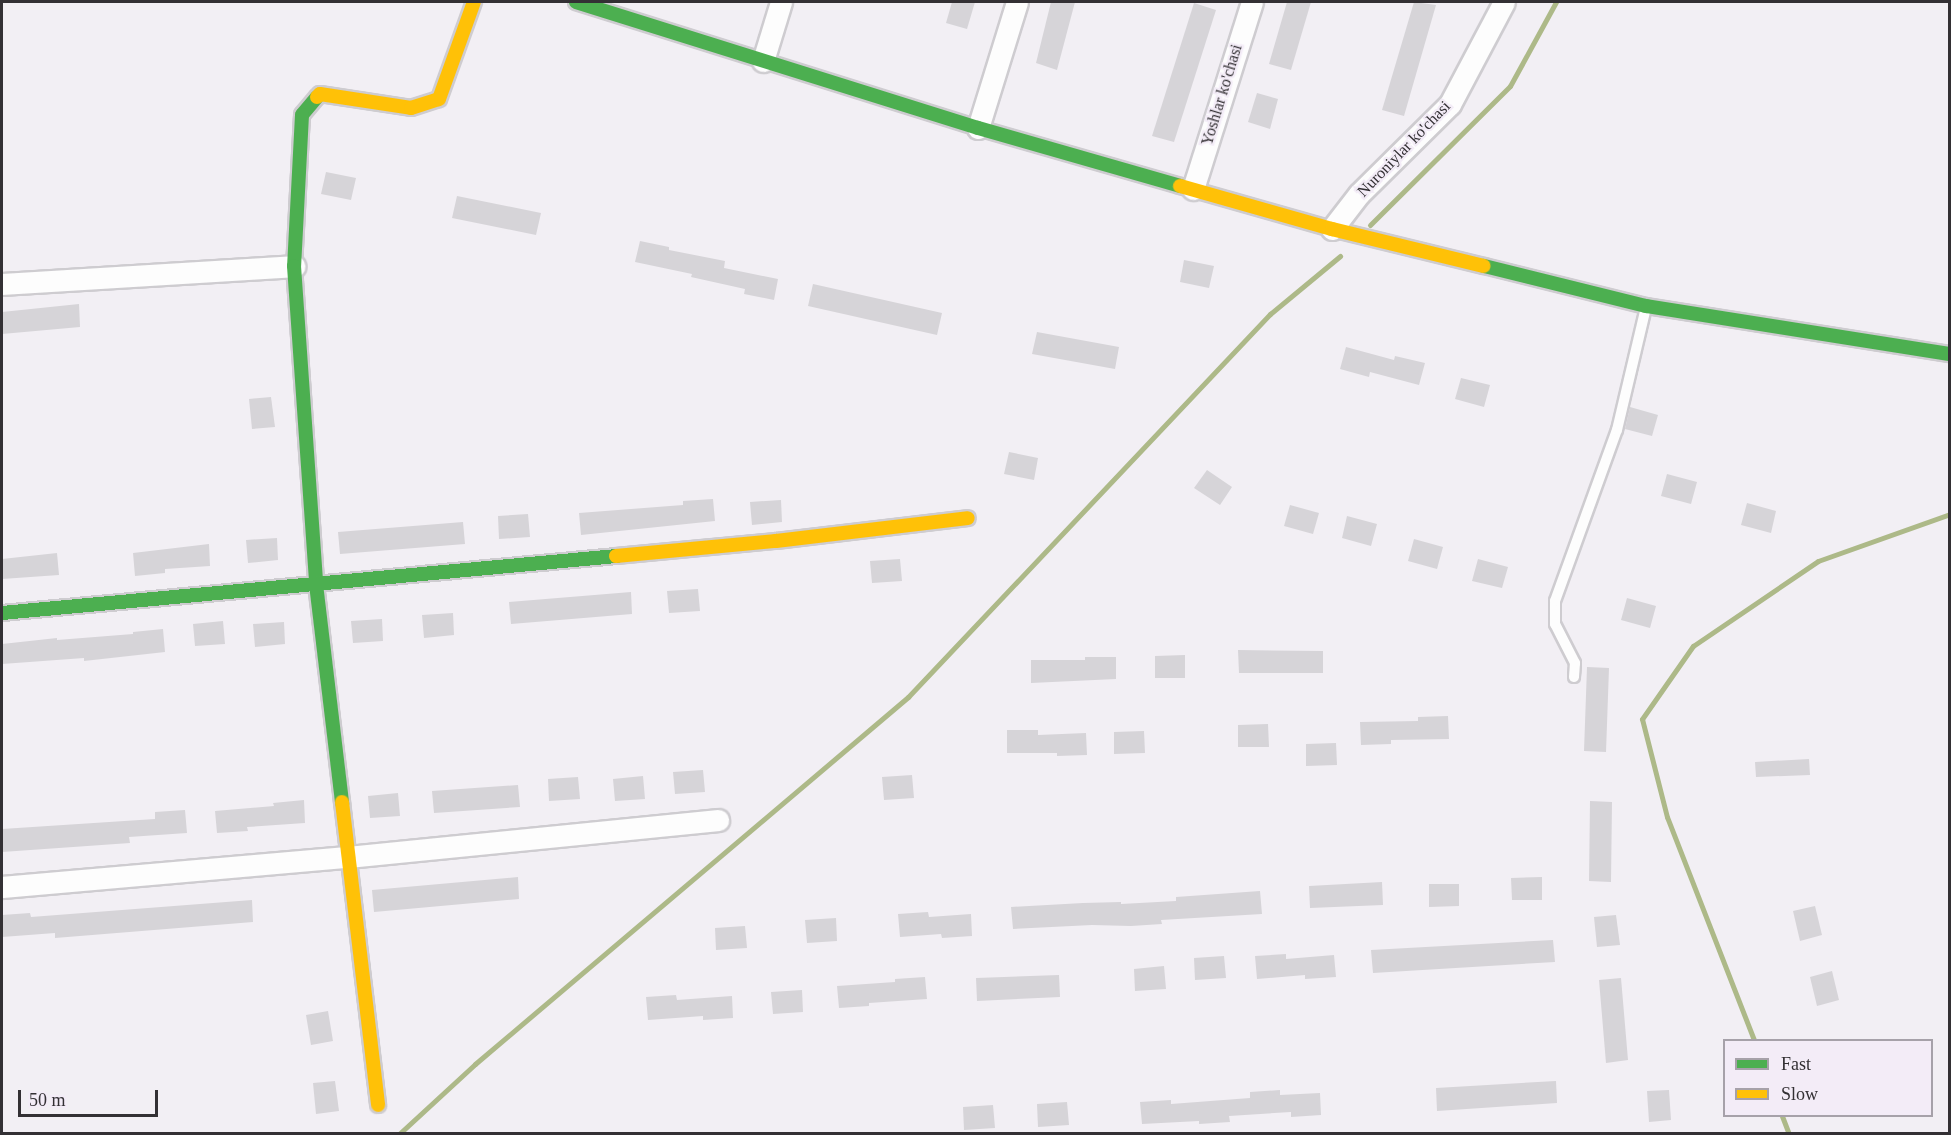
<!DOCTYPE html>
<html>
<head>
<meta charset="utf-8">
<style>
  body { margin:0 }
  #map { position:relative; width:1951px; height:1135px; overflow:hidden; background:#f2eff4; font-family:Georgia,serif }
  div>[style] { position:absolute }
  .stream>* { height:5px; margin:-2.5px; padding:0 2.5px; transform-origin:2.5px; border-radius:2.5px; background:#adb988 }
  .building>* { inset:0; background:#d6d4d8 }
  .roads { filter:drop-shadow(2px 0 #ceccd0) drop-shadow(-2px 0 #ceccd0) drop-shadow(0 2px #ceccd0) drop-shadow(0 -2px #ceccd0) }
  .lane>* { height:10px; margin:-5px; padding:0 5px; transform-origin:5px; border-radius:5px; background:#fdfdfd }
  .street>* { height:21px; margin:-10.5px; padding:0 10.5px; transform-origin:10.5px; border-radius:10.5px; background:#fdfdfd }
  .fast>* { height:14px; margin:-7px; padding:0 7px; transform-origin:7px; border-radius:7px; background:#4caf50 }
  .slow>* { height:14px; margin:-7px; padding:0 7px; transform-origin:7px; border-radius:7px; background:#ffc107 }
  span { translate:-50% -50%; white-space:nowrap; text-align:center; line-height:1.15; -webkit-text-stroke:4.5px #f3ecf7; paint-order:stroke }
  .street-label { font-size:16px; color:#333034 }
  .frame { position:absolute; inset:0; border:3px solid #333034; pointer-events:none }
  .legend { position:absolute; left:1723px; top:1039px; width:210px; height:78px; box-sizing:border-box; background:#f3ecf7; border:2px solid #a6a1a9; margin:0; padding:8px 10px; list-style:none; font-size:18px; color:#333034 }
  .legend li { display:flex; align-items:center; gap:12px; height:30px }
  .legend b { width:30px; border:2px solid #a6a1a9 }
  .scale { position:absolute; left:18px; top:1090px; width:140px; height:27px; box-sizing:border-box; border:3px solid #333034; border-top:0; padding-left:8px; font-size:18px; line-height:21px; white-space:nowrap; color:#333034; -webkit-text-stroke:4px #f3ecf7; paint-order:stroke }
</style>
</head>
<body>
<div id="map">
  <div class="stream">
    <i style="left:1370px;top:225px;width:197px;rotate:-44.8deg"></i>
    <i style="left:1510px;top:86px;width:96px;rotate:-61.3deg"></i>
    <i style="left:1754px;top:1040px;width:239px;rotate:-111.3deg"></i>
    <i style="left:1667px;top:817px;width:101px;rotate:-104.3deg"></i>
    <i style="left:1642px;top:719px;width:89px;rotate:-55.1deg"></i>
    <i style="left:1693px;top:646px;width:151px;rotate:-34.2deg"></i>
    <i style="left:1818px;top:561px;width:140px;rotate:-19.6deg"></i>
    <i style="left:1782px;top:1116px;width:19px;rotate:69deg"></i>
    <i style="left:399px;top:1134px;width:103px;rotate:-42.6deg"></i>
    <i style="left:475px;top:1064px;width:568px;rotate:-40.28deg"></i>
    <i style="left:908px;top:697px;width:527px;rotate:-46.61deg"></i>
    <i style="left:1270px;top:314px;width:91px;rotate:-39.6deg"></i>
  </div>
  <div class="building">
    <i style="clip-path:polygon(952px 2px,975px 2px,967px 29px,946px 23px)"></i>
    <i style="clip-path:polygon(1051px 2px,1075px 2px,1057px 70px,1036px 63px)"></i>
    <i style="clip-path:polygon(1287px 2px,1311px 2px,1291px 70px,1269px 64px)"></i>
    <i style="clip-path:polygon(1414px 2px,1436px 5px,1404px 116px,1382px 110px)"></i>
    <i style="clip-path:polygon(1194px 3px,1216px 10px,1174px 142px,1152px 136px)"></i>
    <i style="clip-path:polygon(1257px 93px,1278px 99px,1270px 129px,1248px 122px)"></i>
    <i style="clip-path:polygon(326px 172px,356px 178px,351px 200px,321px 194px)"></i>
    <i style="clip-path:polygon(457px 196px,541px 213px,536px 235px,452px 218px)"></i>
    <i style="clip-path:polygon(640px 241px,669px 247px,669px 250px,725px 261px,724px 268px,778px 279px,774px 300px,744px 294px,745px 289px,691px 277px,692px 274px,635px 262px)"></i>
    <i style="clip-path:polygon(1184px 260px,1214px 266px,1209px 288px,1180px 282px)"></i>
    <i style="clip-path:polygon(813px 284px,942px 313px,937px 335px,808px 306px)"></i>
    <i style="clip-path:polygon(79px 304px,80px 327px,2px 334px,2px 312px)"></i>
    <i style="clip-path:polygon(1037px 332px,1119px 347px,1115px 369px,1032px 354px)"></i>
    <i style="clip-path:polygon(1346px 347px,1394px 360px,1395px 356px,1425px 363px,1419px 385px,1370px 372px,1369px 377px,1340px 369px)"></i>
    <i style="clip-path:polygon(1461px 378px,1490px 385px,1484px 407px,1455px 399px)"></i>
    <i style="clip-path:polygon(271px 397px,275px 427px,252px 429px,249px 399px)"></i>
    <i style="clip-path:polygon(1630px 407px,1658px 415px,1652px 436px,1625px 429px)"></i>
    <i style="clip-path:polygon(1009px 452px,1038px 458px,1034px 480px,1004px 474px)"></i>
    <i style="clip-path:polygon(1207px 470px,1232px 487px,1220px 505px,1194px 488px)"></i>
    <i style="clip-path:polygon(1667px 474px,1697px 482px,1691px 504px,1661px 496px)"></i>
    <i style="clip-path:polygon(713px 499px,715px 521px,581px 535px,579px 513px,683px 505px,683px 501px)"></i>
    <i style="clip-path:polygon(781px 500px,782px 522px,752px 525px,750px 502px)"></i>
    <i style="clip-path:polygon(1747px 503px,1776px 511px,1771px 533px,1741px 525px)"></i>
    <i style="clip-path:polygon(1290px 505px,1319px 513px,1313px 534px,1284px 526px)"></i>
    <i style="clip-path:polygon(528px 514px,530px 537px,499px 539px,498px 516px)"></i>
    <i style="clip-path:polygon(1347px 516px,1377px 524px,1371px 546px,1342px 538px)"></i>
    <i style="clip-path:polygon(463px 522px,465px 544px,340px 554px,338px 532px)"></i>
    <i style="clip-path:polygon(277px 538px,278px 560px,248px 563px,246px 540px)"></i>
    <i style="clip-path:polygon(1414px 539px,1443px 547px,1437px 569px,1408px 561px)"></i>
    <i style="clip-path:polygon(209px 544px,210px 566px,165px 569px,165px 573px,135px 576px,133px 553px)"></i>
    <i style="clip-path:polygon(57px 553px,59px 575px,2px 579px,2px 559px)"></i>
    <i style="clip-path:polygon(900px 559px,902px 581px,872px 583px,870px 561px)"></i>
    <i style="clip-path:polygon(1478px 559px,1508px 567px,1502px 588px,1472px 581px)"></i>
    <i style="clip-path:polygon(698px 589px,700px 611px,669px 613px,667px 591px)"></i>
    <i style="clip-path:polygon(631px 592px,632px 614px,511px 624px,509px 602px)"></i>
    <i style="clip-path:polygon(1627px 598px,1656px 606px,1650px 628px,1621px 620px)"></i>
    <i style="clip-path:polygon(453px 613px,454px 635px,424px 638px,422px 615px)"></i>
    <i style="clip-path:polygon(382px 619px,383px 641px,353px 643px,351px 621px)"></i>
    <i style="clip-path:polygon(223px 621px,225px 644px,195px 646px,193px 624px)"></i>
    <i style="clip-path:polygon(284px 622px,285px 644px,255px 647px,253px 624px)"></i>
    <i style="clip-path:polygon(163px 629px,165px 652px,84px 661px,84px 658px,2px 664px,2px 644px,57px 638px,57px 640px,133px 634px,133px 632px)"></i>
    <i style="clip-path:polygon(1238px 650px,1323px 651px,1323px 673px,1239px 673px)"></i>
    <i style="clip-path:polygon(1185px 655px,1185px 678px,1155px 678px,1155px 656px)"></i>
    <i style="clip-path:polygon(1085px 657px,1116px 657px,1116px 679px,1031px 683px,1031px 660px,1085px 660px)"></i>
    <i style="clip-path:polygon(1587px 667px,1609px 668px,1606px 752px,1584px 751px)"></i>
    <i style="clip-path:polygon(1448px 716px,1449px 739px,1391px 740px,1391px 744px,1361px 745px,1360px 722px,1418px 721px,1418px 717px)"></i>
    <i style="clip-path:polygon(1268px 724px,1269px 747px,1238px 747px,1238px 725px)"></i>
    <i style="clip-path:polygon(1007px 730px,1038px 730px,1038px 735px,1086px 733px,1087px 755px,1057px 756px,1057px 753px,1007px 753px)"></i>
    <i style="clip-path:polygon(1144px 731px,1145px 753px,1114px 754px,1114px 732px)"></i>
    <i style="clip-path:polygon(1336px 743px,1337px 765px,1306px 766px,1306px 744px)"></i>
    <i style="clip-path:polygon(1809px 759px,1810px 775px,1756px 777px,1755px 762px)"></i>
    <i style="clip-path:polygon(703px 770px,705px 792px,675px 794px,673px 772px)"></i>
    <i style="clip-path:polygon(912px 775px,914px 798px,884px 800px,882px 777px)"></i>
    <i style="clip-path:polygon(643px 776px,645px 799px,615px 801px,613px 779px)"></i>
    <i style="clip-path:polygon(578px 777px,580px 799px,549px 801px,548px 779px)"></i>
    <i style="clip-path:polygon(518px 785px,520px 807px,434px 813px,432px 791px)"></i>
    <i style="clip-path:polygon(398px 793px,400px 816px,370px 818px,368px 796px)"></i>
    <i style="clip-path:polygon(304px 800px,305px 823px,247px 827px,248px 831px,217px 833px,215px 811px,274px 806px,273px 803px)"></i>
    <i style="clip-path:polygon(1590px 801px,1612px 802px,1611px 882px,1589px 881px)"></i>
    <i style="clip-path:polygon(185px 810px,187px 833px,129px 837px,130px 843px,2px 852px,2px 829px,155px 819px,155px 812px)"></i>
    <i style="clip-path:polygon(518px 877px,519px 899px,374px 912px,372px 890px)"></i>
    <i style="clip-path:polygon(1542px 877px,1542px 900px,1512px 900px,1511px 878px)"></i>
    <i style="clip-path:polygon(1382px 882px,1383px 905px,1310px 908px,1309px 886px)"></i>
    <i style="clip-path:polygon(1429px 884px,1459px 884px,1459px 906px,1429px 907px)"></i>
    <i style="clip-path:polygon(1260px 891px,1262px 914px,1161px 920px,1162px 924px,1131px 926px,1092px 925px,1013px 929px,1011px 907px,1083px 903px,1121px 902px,1121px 904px,1176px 901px,1176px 897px)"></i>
    <i style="clip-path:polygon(252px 900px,253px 922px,55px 938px,55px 933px,2px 937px,2px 915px,30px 913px,31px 917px)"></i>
    <i style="clip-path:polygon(1815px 906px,1822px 935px,1800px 941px,1793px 911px)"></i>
    <i style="clip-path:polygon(928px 912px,929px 917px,971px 914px,972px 936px,942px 938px,941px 934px,900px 937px,898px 914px)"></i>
    <i style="clip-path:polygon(1616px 915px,1620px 945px,1597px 947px,1594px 917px)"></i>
    <i style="clip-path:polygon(836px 918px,837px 941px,807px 943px,805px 920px)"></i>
    <i style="clip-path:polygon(745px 926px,747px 948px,716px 950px,715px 928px)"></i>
    <i style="clip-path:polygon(1553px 940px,1555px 962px,1373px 973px,1371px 950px)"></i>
    <i style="clip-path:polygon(1286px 954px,1286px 959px,1334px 955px,1336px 977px,1305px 979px,1305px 975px,1257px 979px,1255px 956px)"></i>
    <i style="clip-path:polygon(1224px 956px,1226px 978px,1195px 980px,1194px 958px)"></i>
    <i style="clip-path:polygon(1164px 966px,1166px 989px,1135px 991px,1134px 969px)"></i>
    <i style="clip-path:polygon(1832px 971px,1839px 1000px,1817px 1006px,1810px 977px)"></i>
    <i style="clip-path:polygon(1059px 975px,1060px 997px,977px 1001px,976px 978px)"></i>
    <i style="clip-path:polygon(925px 977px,927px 999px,869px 1003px,869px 1006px,839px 1008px,837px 986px,895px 982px,895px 979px)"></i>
    <i style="clip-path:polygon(1621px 978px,1628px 1060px,1606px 1063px,1599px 980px)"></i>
    <i style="clip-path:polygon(802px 990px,803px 1012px,773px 1014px,771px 992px)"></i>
    <i style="clip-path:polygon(676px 995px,677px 1000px,732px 996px,733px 1018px,703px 1020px,703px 1016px,648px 1020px,646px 997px)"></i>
    <i style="clip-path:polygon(328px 1011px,333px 1041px,311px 1045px,306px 1015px)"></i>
    <i style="clip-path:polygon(335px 1081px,339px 1111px,316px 1114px,313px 1083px)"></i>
    <i style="clip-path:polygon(1556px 1081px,1557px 1103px,1437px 1111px,1436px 1088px)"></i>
    <i style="clip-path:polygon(1280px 1090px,1280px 1095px,1320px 1093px,1321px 1115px,1291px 1117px,1291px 1112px,1229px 1116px,1230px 1122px,1199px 1124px,1199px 1121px,1142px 1124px,1140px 1102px,1171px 1100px,1171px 1104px,1250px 1098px,1250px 1092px)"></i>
    <i style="clip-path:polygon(1669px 1090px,1671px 1120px,1649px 1122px,1647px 1091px)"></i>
    <i style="clip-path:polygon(1067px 1102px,1069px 1125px,1038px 1127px,1037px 1104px)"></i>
    <i style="clip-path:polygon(993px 1105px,995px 1128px,964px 1130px,963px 1107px)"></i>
  </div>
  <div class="roads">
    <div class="lane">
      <i style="left:1574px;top:677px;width:14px;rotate:-86deg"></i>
      <i style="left:1575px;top:663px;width:44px;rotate:-117.1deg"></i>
      <i style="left:1555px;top:624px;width:23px;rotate:-90deg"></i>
      <i style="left:1555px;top:601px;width:182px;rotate:-70.1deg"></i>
      <i style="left:1617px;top:430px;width:126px;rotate:-76.7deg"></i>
    </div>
    <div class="street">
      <i style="left:763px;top:61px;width:62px;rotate:-73deg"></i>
      <i style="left:978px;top:128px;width:132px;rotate:-72.8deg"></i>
      <i style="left:1193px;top:189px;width:196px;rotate:-72.5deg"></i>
      <i style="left:1332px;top:229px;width:44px;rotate:-52.4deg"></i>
      <i style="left:1359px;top:194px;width:128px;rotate:-44.7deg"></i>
      <i style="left:1450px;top:104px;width:115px;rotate:-62.1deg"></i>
      <i style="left:2px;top:284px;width:293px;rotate:-3.5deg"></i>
      <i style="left:2px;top:887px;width:347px;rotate:-5deg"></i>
      <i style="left:348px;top:857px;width:372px;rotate:-5.7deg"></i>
    </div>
    <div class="fast">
      <i style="left:576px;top:2px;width:421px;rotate:17.4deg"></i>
      <i style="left:978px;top:128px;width:210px;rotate:16deg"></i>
      <i style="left:317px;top:97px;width:23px;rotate:130deg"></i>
      <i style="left:302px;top:115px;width:151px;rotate:93deg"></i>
      <i style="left:294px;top:266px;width:319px;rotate:86deg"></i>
      <i style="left:316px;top:584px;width:220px;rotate:83.2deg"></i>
      <i style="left:1484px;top:266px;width:167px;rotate:13.9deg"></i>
      <i style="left:1646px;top:306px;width:308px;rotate:9deg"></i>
      <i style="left:2px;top:613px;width:617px;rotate:-5.3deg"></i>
    </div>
    <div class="slow">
      <i style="left:317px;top:97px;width:4px;rotate:-45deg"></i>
      <i style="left:320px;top:94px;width:92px;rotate:8.7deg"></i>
      <i style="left:411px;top:108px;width:29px;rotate:-18deg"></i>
      <i style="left:439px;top:99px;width:103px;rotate:-70.2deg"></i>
      <i style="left:1180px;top:186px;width:158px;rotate:15.8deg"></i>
      <i style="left:1332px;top:229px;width:156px;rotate:13.7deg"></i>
      <i style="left:616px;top:556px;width:161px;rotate:-5.4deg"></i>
      <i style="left:776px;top:541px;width:193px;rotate:-6.8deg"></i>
      <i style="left:342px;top:802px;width:305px;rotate:83.2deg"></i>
    </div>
  </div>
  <div class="street-label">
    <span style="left:1222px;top:95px;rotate:-73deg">Yoshlar ko'chasi</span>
    <span style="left:1404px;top:149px;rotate:-46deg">Nuroniylar ko'chasi</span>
  </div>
  <div class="frame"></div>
  <ul class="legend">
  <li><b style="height:8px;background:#4caf50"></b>Fast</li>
  <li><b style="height:8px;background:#ffc107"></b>Slow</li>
  </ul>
  <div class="scale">50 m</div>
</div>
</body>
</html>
